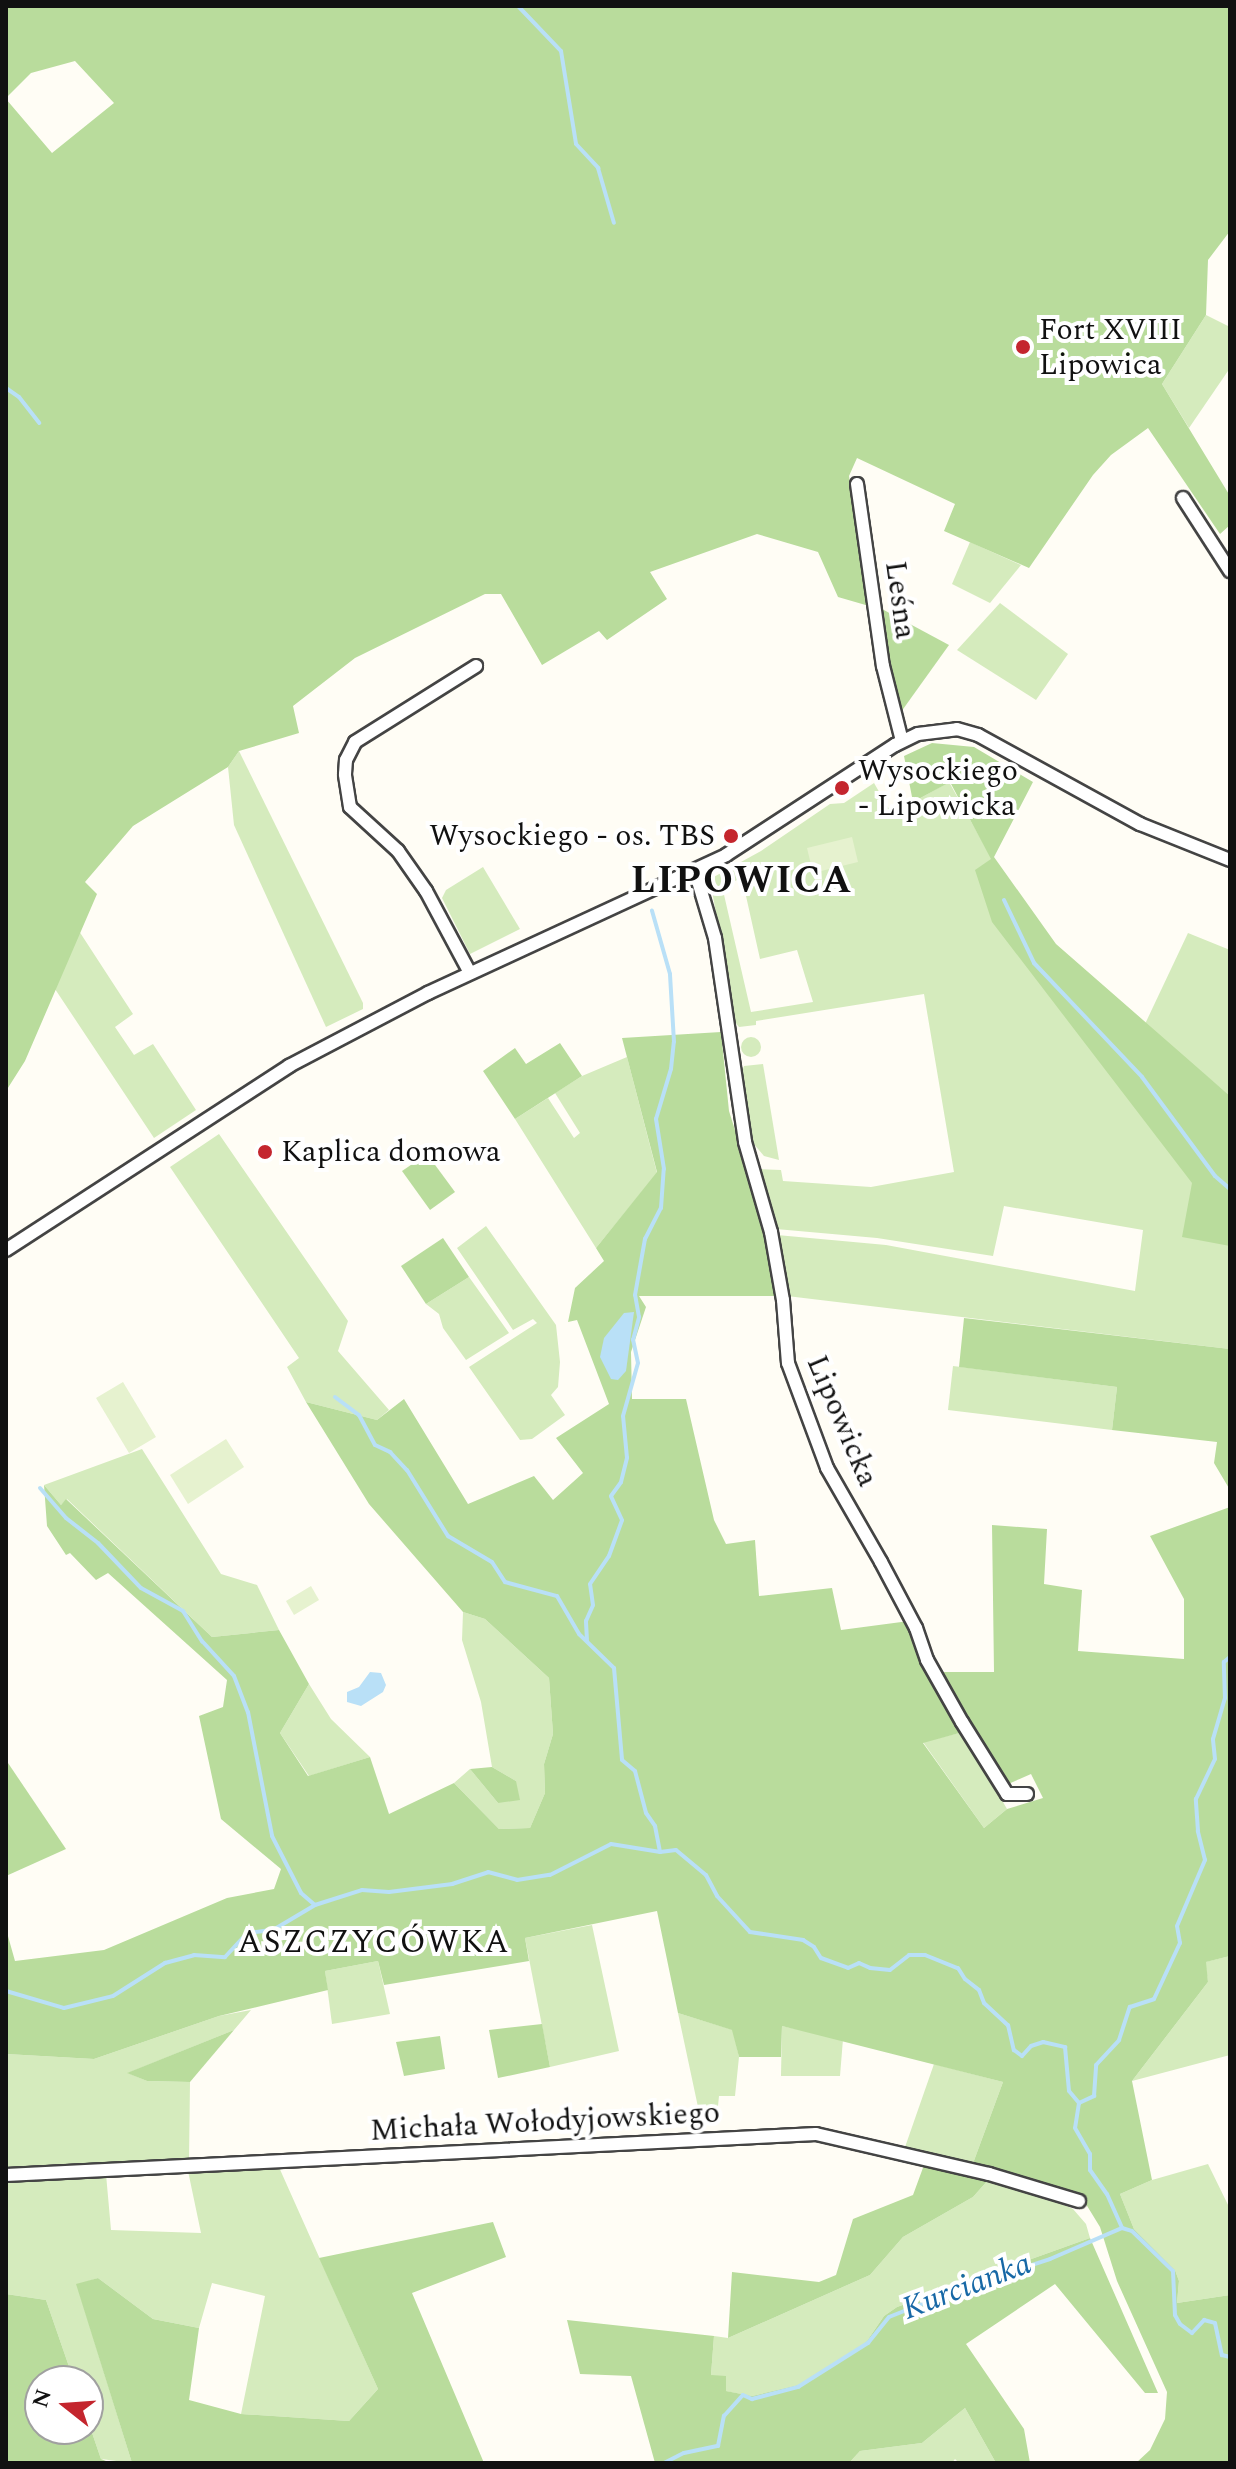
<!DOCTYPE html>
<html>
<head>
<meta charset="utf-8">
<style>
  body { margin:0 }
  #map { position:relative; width:1236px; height:2469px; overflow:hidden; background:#fffdf5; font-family:Spectral,serif }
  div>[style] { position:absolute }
  .green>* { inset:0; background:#d5ebbd }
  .round { border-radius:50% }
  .forest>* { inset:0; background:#b9dc9c }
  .pitch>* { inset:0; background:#e6f2cf }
  .water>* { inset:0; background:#b9e0f7 }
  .stream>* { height:4px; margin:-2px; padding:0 2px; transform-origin:2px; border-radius:2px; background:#b9e0f7 }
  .roads { filter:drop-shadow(2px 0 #444) drop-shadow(-2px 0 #444) drop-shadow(0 2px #444) drop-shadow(0 -2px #444) }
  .minor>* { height:12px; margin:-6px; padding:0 6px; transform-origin:6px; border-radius:6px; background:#fff }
  .dots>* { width:22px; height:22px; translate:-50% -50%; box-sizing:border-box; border:4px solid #fff; border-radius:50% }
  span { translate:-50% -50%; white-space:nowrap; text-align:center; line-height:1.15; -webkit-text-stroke:8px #fff; paint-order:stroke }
  .poi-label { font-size:30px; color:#111 }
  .left { translate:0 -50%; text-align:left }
  .right { translate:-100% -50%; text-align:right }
  .street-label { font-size:30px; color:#111 }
  .neighbourhood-label { font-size:32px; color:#111; letter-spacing:2px }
  .water-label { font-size:32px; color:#1768a6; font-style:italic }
  .district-label { font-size:38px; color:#111; font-weight:700; letter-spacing:2px }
  .frame { position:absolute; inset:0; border:8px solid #111; pointer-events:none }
  .north { position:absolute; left:24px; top:2365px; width:80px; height:80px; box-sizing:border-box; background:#fff; border:2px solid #a0a0a0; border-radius:50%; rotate:287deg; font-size:22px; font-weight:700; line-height:32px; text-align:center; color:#111 }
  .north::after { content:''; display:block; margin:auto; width:28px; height:36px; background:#c4262e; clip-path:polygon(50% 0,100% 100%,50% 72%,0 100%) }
</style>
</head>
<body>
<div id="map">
  <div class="green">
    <i style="clip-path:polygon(1206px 315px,1230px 327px,1230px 368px,1189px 428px,1162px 384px)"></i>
    <i style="clip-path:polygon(970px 542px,1021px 565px,990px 603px,952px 584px)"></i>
    <i style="clip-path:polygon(1000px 603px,1068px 654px,1036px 700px,957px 650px)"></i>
    <i style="clip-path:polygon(239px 751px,363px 1003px,363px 1009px,326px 1027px,234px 825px,228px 767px)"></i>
    <i style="clip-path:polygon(evenodd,949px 782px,992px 859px,1031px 946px,1230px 1185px,1230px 1349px,787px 1296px,777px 1235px,886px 1245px,1135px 1291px,1143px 1230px,1004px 1206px,993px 1256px,877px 1238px,776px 1229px,759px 1169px,781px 1170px,783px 1181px,871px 1187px,954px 1172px,924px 994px,756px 1021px,756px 1025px,739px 1027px,735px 1022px,710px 879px,761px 851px,830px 804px,844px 803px,874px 783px,892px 814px,949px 782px,742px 878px,760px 959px,797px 950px,813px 1002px,751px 1012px,722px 886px,742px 878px)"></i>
    <i style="clip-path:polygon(483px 867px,520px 929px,470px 954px,442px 898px,446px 890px)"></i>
    <i style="clip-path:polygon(79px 931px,133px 1014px,115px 1027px,134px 1055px,153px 1044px,196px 1110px,154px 1138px,55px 989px)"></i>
    <i style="clip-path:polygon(1188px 933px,1230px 950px,1230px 1096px,1145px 1024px)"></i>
    <i class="round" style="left:741px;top:1037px;width:20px;height:20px"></i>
    <i style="clip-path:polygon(627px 1057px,657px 1173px,596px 1248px,515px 1119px,548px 1098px,574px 1138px,580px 1133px,555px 1093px,582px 1076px)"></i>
    <i style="clip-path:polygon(763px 1064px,779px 1160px,764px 1156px,753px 1143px,742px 1073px,744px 1066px)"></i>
    <i style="clip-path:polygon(219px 1134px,348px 1321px,338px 1351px,389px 1410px,377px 1420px,306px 1402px,287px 1367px,299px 1358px,170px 1167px)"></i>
    <i style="clip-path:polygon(486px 1226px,556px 1325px,560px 1362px,558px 1387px,551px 1395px,565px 1415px,532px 1439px,520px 1440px,469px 1367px,537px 1323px,533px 1319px,513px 1330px,457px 1248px)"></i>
    <i style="clip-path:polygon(469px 1277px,509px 1333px,466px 1360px,443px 1328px,439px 1314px,426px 1304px)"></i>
    <i style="clip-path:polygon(953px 1366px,1117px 1387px,1112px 1430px,948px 1410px)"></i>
    <i style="clip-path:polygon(142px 1449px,221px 1574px,257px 1585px,279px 1630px,212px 1637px,67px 1499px,61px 1505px,44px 1485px)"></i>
    <i style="clip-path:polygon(463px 1612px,485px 1619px,549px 1678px,553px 1734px,544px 1764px,545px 1793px,530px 1828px,499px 1829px,454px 1783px,470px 1769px,498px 1803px,516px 1781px,492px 1767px,481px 1702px,462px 1640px)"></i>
    <i style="clip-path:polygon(309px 1684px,331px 1719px,370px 1757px,309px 1776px,280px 1733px)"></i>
    <i style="clip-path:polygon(963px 1732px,1007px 1809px,984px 1828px,923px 1742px)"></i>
    <i style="clip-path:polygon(592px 1925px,619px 2051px,550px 2067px,525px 1938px)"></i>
    <i style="clip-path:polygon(1230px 1956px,1230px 2055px,1132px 2081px,1208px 1982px,1205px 1962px)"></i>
    <i style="clip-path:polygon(378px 1961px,390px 2014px,332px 2024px,325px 1971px)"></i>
    <i style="clip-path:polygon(251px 2010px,234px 2030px,128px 2073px,147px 2081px,190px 2082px,189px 2161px,6px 2171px,6px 2054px,94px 2059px,219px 2016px)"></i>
    <i style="clip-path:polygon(678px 2013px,733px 2030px,739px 2057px,735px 2096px,719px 2096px,718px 2106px,698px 2107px)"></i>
    <i style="clip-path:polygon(782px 2026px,843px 2039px,840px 2076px,781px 2076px)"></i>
    <i style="clip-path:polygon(934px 2064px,1003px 2082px,972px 2166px,904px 2150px)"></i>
    <i style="clip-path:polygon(1208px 2164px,1230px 2209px,1230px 2295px,1177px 2303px,1179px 2281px,1175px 2270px,1134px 2229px,1120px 2194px,1152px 2180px)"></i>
    <i style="clip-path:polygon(278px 2165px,378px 2389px,349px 2421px,241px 2414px,265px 2296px,212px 2283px,199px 2328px,153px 2319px,98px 2278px,77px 2285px,132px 2463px,101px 2459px,88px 2421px,88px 2381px,74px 2381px,46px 2300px,6px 2294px,6px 2180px,106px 2174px,111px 2230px,201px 2233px,188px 2171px)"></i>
    <i style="clip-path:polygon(989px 2179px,1050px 2198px,1073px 2209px,1086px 2224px,1090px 2238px,897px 2307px,884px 2316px,867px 2341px,841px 2361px,798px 2385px,752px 2396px,725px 2391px,711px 2375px,714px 2336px,728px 2338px,870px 2275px,903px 2237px,973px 2197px)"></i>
    <i style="clip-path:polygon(965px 2408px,996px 2463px,959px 2463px,955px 2459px,952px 2463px,849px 2463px,860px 2451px,922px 2443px)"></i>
  </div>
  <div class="forest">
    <i style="clip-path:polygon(6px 6px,1230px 6px,1230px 231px,1208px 260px,1206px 315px,1162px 384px,1230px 496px,1230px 525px,1220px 534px,1148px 428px,1111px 455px,1093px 475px,1029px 568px,944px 531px,955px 504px,857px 458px,849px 476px,869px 606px,838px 597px,818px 552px,757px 534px,650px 572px,667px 599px,607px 640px,599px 631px,542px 665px,501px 594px,485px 594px,355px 658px,293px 706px,299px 733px,239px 751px,228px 767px,133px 826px,85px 882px,97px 894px,25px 1061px,6px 1091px,6px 99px,52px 153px,114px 103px,75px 61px,31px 73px,6px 98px)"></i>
    <i style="clip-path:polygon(882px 609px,949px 645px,901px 712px,895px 701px)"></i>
    <i style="clip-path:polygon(932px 743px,974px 747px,1033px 782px,994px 857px,1056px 944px,1230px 1096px,1230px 1246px,1182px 1237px,1192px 1183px,992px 922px,975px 870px,991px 859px,950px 782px,913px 802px,904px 756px)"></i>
    <i style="clip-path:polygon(721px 1032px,729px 1111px,767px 1233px,778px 1296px,639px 1296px,646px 1307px,631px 1352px,632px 1399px,686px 1399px,714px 1520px,726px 1544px,755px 1540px,759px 1596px,832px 1588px,841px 1630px,909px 1621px,963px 1732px,923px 1743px,984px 1828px,1007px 1809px,1043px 1798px,1031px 1774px,1006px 1785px,942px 1672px,994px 1672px,992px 1525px,1047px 1529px,1044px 1584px,1082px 1590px,1078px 1651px,1184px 1659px,1184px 1599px,1150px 1536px,1230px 1507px,1230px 1956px,1206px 1962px,1208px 1982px,1132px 2081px,1152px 2180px,1120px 2194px,1134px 2229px,1175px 2270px,1179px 2281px,1177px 2303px,1230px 2295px,1230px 2463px,1136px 2463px,1150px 2450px,1165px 2419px,1167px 2392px,1117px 2281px,1100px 2227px,1081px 2196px,972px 2166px,1003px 2082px,782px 2026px,781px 2057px,739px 2057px,732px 2030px,678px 2013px,657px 1911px,525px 1938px,529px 1961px,384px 1985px,378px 1961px,325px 1971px,328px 1990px,219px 2016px,94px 2059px,6px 2054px,6px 1929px,15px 1961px,104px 1950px,227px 1898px,274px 1889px,281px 1869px,221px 1819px,199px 1716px,223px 1707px,227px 1680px,108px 1573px,96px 1580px,70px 1553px,66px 1555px,47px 1526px,44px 1485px,61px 1505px,66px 1499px,212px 1637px,279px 1630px,309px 1684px,280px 1733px,308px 1776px,370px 1757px,389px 1814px,454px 1783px,499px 1829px,530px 1828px,545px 1793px,544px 1764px,553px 1734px,549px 1678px,485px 1619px,463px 1612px,369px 1504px,306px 1402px,377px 1420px,404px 1399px,468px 1504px,534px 1476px,553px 1500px,583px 1473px,556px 1438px,609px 1404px,577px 1320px,568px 1322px,575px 1288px,604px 1261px,596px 1248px,657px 1172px,622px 1038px)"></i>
    <i style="clip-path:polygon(560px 1043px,582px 1076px,515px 1119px,483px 1071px,515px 1048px,526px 1064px)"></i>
    <i style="clip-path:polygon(427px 1154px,455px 1192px,430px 1210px,402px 1171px)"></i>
    <i style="clip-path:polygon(443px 1238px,469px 1277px,426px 1304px,401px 1266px)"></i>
    <i style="clip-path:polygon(964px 1318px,1230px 1349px,1230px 1490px,1214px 1463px,1217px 1442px,1112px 1430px,1117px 1387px,959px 1367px)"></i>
    <i style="clip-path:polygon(6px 1760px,66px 1849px,6px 1876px)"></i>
    <i style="clip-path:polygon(492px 1767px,516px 1781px,520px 1800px,498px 1803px,470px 1769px)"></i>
    <i style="clip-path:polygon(542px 2024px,550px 2067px,498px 2078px,489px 2030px)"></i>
    <i style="clip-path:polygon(234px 2030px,190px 2082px,147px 2081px,127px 2073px)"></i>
    <i style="clip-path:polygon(440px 2036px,445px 2069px,404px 2076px,396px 2042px)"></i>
    <i style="clip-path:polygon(924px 2165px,989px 2179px,973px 2197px,903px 2237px,870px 2275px,728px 2338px,732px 2272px,819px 2282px,836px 2275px,853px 2219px,913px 2195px)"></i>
    <i style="clip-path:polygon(493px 2222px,506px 2257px,412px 2293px,484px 2463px,132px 2463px,76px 2284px,98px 2278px,153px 2319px,199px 2328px,189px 2400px,241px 2414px,349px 2421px,378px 2389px,319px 2258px)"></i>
    <i style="clip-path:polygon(1090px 2238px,1158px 2393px,1145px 2393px,1055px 2284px,966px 2344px,1024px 2429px,1030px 2463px,996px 2463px,965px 2408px,922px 2443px,860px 2451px,849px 2463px,655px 2463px,631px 2376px,580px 2374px,567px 2320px,714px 2336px,711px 2375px,726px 2376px,726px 2391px,752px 2396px,798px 2385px,841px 2361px,867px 2341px,884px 2316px,897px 2307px)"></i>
    <i style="clip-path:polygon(6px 2294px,46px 2300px,74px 2381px,40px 2381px,40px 2429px,88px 2429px,88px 2421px,101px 2459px,111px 2463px,6px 2463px)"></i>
  </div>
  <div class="pitch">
    <i style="clip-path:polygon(852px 837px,858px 862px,813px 873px,807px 848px)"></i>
    <i style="clip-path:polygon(123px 1382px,156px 1437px,129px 1453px,96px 1398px)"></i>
    <i style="clip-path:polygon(226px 1439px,244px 1467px,188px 1504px,170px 1475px)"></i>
    <i style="clip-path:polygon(311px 1586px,319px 1600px,294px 1615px,286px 1601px)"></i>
  </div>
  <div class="water">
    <i style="clip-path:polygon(634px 1312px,626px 1371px,618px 1380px,611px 1379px,600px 1357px,604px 1338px,624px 1313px)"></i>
    <i style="clip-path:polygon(370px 1672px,381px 1673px,386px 1685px,383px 1692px,361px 1706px,347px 1702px,347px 1692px,359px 1687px)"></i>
  </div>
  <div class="stream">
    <i style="left:518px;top:6px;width:62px;rotate:46.3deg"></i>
    <i style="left:561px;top:51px;width:94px;rotate:80.8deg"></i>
    <i style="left:576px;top:144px;width:33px;rotate:47deg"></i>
    <i style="left:598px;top:168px;width:57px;rotate:73.8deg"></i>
    <i style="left:6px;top:388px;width:16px;rotate:35deg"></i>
    <i style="left:19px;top:397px;width:33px;rotate:52deg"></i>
    <i style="left:637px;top:879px;width:4px;rotate:56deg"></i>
    <i style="left:1004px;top:900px;width:70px;rotate:64.5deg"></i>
    <i style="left:1034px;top:963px;width:157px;rotate:46.5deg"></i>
    <i style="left:1142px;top:1077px;width:123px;rotate:53.6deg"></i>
    <i style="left:1215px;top:1176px;width:20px;rotate:41deg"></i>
    <i style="left:335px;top:1397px;width:30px;rotate:37deg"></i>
    <i style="left:359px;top:1415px;width:34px;rotate:62deg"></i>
    <i style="left:375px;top:1445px;width:17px;rotate:25deg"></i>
    <i style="left:390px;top:1452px;width:25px;rotate:47deg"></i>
    <i style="left:407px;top:1470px;width:78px;rotate:58.2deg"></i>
    <i style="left:448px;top:1536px;width:51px;rotate:30.6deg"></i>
    <i style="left:492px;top:1562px;width:24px;rotate:57deg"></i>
    <i style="left:505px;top:1582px;width:54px;rotate:15.1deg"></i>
    <i style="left:557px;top:1596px;width:44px;rotate:59.9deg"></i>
    <i style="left:579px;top:1634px;width:49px;rotate:44.2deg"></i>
    <i style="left:614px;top:1668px;width:92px;rotate:85deg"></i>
    <i style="left:622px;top:1760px;width:17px;rotate:40deg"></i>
    <i style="left:635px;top:1771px;width:43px;rotate:75.3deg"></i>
    <i style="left:646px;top:1813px;width:16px;rotate:55deg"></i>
    <i style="left:655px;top:1826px;width:26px;rotate:79deg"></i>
    <i style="left:40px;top:1488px;width:40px;rotate:49deg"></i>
    <i style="left:66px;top:1518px;width:41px;rotate:38deg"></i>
    <i style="left:98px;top:1543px;width:62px;rotate:46.3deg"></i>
    <i style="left:141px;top:1588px;width:48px;rotate:28.7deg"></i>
    <i style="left:183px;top:1611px;width:36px;rotate:58deg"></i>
    <i style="left:202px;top:1641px;width:47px;rotate:47.6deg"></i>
    <i style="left:234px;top:1676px;width:39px;rotate:69deg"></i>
    <i style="left:248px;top:1712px;width:126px;rotate:79deg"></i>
    <i style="left:272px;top:1836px;width:64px;rotate:63deg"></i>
    <i style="left:301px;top:1893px;width:18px;rotate:41deg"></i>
    <i style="left:587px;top:1641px;width:20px;rotate:-93deg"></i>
    <i style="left:586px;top:1621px;width:17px;rotate:-66deg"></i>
    <i style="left:593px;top:1605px;width:21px;rotate:-98deg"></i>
    <i style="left:590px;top:1584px;width:34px;rotate:-56deg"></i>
    <i style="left:609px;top:1556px;width:38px;rotate:-70deg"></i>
    <i style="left:622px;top:1520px;width:26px;rotate:-115deg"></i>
    <i style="left:611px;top:1496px;width:17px;rotate:-54deg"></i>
    <i style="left:621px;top:1482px;width:25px;rotate:-76deg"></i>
    <i style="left:627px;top:1458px;width:42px;rotate:-95.4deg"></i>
    <i style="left:623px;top:1416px;width:55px;rotate:-74.2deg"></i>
    <i style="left:638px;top:1363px;width:24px;rotate:-102deg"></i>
    <i style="left:633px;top:1340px;width:24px;rotate:-75deg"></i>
    <i style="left:639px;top:1317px;width:22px;rotate:-100deg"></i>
    <i style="left:635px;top:1295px;width:57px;rotate:-79.9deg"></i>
    <i style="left:645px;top:1239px;width:35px;rotate:-63deg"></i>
    <i style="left:661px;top:1208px;width:39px;rotate:-86deg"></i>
    <i style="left:664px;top:1169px;width:51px;rotate:-99.1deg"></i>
    <i style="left:656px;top:1119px;width:52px;rotate:-73.3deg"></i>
    <i style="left:671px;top:1069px;width:27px;rotate:-84deg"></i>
    <i style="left:674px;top:1042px;width:68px;rotate:-93.4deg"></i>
    <i style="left:670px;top:974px;width:66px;rotate:-105.9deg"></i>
    <i style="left:6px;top:1991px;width:60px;rotate:16.3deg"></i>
    <i style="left:64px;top:2008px;width:50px;rotate:-13.8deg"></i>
    <i style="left:113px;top:1996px;width:62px;rotate:-32.4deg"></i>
    <i style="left:165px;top:1963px;width:30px;rotate:-15deg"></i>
    <i style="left:194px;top:1955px;width:31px;rotate:4deg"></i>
    <i style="left:225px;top:1957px;width:33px;rotate:-47deg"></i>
    <i style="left:247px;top:1933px;width:26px;rotate:-7deg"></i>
    <i style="left:273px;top:1930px;width:49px;rotate:-30.8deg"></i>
    <i style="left:315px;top:1905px;width:49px;rotate:-17.7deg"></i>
    <i style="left:362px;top:1890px;width:27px;rotate:4deg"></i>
    <i style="left:389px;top:1892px;width:64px;rotate:-7.2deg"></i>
    <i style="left:452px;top:1884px;width:38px;rotate:-18deg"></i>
    <i style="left:488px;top:1872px;width:30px;rotate:15deg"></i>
    <i style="left:517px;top:1880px;width:33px;rotate:-9deg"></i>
    <i style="left:550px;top:1875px;width:68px;rotate:-26.9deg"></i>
    <i style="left:611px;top:1844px;width:50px;rotate:9.3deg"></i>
    <i style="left:660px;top:1852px;width:16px;rotate:-7deg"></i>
    <i style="left:676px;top:1850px;width:39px;rotate:40deg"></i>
    <i style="left:706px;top:1875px;width:24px;rotate:62deg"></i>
    <i style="left:717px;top:1896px;width:49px;rotate:47.5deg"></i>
    <i style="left:750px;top:1932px;width:54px;rotate:8.6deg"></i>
    <i style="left:803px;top:1940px;width:13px;rotate:32deg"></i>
    <i style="left:814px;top:1947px;width:13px;rotate:58deg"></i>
    <i style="left:821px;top:1958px;width:29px;rotate:20deg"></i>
    <i style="left:848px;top:1968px;width:12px;rotate:-24deg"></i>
    <i style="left:859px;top:1963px;width:12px;rotate:24deg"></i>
    <i style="left:870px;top:1968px;width:20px;rotate:6deg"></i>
    <i style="left:890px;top:1970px;width:24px;rotate:-38deg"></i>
    <i style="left:909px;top:1955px;width:16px"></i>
    <i style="left:925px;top:1955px;width:35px;rotate:22deg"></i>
    <i style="left:958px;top:1968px;width:13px;rotate:58deg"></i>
    <i style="left:965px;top:1979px;width:18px;rotate:38deg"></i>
    <i style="left:979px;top:1990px;width:14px;rotate:69deg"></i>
    <i style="left:984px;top:2003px;width:33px;rotate:43deg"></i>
    <i style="left:1008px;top:2025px;width:26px;rotate:77deg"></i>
    <i style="left:1014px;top:2050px;width:10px;rotate:37deg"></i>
    <i style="left:1022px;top:2056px;width:13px;rotate:-48deg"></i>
    <i style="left:1031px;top:2046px;width:13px;rotate:-18deg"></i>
    <i style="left:1043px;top:2042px;width:23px;rotate:13deg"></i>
    <i style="left:1065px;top:2047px;width:44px;rotate:84.8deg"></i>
    <i style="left:1069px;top:2091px;width:16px;rotate:50deg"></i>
    <i style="left:1079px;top:2103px;width:25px;rotate:99deg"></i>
    <i style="left:1075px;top:2128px;width:30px;rotate:60deg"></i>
    <i style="left:1090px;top:2154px;width:16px;rotate:90deg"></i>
    <i style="left:1090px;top:2170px;width:29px;rotate:55deg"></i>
    <i style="left:1107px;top:2194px;width:37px;rotate:66deg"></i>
    <i style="left:1079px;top:2103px;width:17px;rotate:-25deg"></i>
    <i style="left:1094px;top:2096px;width:31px;rotate:-86deg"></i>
    <i style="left:1096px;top:2065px;width:34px;rotate:-47deg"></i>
    <i style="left:1119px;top:2040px;width:35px;rotate:-72deg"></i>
    <i style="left:1130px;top:2007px;width:25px;rotate:-18deg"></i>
    <i style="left:1154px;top:1999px;width:62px;rotate:-65.1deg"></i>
    <i style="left:1180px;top:1943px;width:17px;rotate:-100deg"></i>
    <i style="left:1177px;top:1926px;width:72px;rotate:-67deg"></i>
    <i style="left:1205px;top:1860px;width:30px;rotate:-104deg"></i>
    <i style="left:1198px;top:1831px;width:32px;rotate:-94deg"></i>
    <i style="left:1196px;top:1799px;width:44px;rotate:-64.6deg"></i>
    <i style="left:1215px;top:1759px;width:20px;rotate:-96deg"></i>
    <i style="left:1213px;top:1739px;width:43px;rotate:-73.7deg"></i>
    <i style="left:1225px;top:1698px;width:36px;rotate:-92deg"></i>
    <i style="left:1224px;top:1662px;width:8px;rotate:-40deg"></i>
    <i style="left:664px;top:2463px;width:22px;rotate:-27deg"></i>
    <i style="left:684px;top:2453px;width:35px;rotate:-12deg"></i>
    <i style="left:718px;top:2446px;width:31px;rotate:-79deg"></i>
    <i style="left:724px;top:2416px;width:28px;rotate:-48deg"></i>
    <i style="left:743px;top:2395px;width:10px;rotate:24deg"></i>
    <i style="left:752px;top:2399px;width:48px;rotate:-14.6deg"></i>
    <i style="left:798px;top:2387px;width:83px;rotate:-32.2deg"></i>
    <i style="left:868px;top:2343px;width:33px;rotate:-51deg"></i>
    <i style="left:889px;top:2317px;width:87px;rotate:-21.6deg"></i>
    <i style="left:970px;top:2285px;width:84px;rotate:-18deg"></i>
    <i style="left:1050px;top:2259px;width:78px;rotate:-23.3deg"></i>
    <i style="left:1122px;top:2228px;width:10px;rotate:17deg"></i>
    <i style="left:1132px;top:2231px;width:57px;rotate:44.3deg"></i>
    <i style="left:1173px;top:2271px;width:44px;rotate:87.4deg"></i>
    <i style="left:1175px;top:2315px;width:10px;rotate:61deg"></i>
    <i style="left:1180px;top:2324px;width:15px;rotate:37deg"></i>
    <i style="left:1192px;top:2333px;width:18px;rotate:-47deg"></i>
    <i style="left:1204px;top:2320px;width:11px;rotate:15deg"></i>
    <i style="left:1215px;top:2323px;width:33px;rotate:78deg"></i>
    <i style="left:1222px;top:2355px;width:8px;rotate:14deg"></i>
  </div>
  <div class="roads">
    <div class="minor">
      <i style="left:857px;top:484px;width:184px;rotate:81.9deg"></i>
      <i style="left:883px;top:666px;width:77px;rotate:75.8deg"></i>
      <i style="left:1183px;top:498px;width:87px;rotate:57.2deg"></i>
      <i style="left:695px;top:871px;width:70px;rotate:73.4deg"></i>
      <i style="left:715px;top:938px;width:206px;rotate:81.6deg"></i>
      <i style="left:745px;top:1142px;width:94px;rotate:73.9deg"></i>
      <i style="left:771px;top:1232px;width:69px;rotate:80deg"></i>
      <i style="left:783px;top:1300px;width:63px;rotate:85.5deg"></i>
      <i style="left:788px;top:1363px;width:112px;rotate:69.6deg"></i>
      <i style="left:827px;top:1468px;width:108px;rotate:60.1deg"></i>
      <i style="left:881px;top:1562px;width:75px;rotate:62.1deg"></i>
      <i style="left:916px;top:1628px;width:34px;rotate:71deg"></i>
      <i style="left:927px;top:1660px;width:71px;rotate:60.6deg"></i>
      <i style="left:962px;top:1722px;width:85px;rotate:58deg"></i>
      <i style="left:1007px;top:1794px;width:20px"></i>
      <i style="left:470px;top:973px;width:93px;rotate:-118.2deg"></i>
      <i style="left:426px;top:891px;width:49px;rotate:-125deg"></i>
      <i style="left:398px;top:851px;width:65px;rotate:-137.5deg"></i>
      <i style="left:350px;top:807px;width:33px;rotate:-99deg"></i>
      <i style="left:345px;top:774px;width:14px;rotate:-86deg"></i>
      <i style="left:346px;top:760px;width:20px;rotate:-63deg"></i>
      <i style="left:355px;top:742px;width:143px;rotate:-32.1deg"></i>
      <i style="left:6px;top:1250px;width:338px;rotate:-33deg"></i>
      <i style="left:289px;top:1066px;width:157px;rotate:-27.7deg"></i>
      <i style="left:428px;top:993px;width:328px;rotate:-24.8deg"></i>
      <i style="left:726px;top:855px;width:202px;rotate:-33.1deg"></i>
      <i style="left:895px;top:745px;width:25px;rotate:-26deg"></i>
      <i style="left:918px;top:734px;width:39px;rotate:-7deg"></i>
      <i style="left:957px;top:729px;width:22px;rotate:16deg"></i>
      <i style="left:978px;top:735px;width:185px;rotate:28.8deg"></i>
      <i style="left:1140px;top:824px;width:97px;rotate:21.8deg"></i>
      <i style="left:6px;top:2175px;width:811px;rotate:-2.9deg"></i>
      <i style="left:816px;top:2134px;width:178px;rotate:13deg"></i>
      <i style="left:989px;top:2174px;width:94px;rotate:16.7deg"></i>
    </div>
  </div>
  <div class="dots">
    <i style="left:1023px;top:347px;background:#c4262e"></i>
    <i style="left:842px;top:788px;background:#c4262e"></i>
    <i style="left:731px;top:836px;background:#c4262e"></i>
    <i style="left:265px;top:1152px;background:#c4262e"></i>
  </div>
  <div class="poi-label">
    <span class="left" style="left:1039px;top:347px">Fort XVIII<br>Lipowica</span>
    <span class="left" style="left:858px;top:788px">Wysockiego<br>- Lipowicka</span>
    <span class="right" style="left:715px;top:836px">Wysockiego - os. TBS</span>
    <span class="left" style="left:281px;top:1152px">Kaplica domowa</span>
  </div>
  <div class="street-label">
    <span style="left:900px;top:600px;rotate:82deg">Leśna</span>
    <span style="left:842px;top:1421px;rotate:67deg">Lipowicka</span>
    <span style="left:545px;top:2122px;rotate:-3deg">Michała Wołodyjowskiego</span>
  </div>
  <div class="neighbourhood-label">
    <span style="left:374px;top:1943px">ASZCZYCÓWKA</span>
  </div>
  <div class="water-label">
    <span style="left:967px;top:2287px;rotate:-21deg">Kurcianka</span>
  </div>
  <div class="district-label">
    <span style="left:742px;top:882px">LIPOWICA</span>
  </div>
  <div class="frame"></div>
  <div class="north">N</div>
</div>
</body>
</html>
